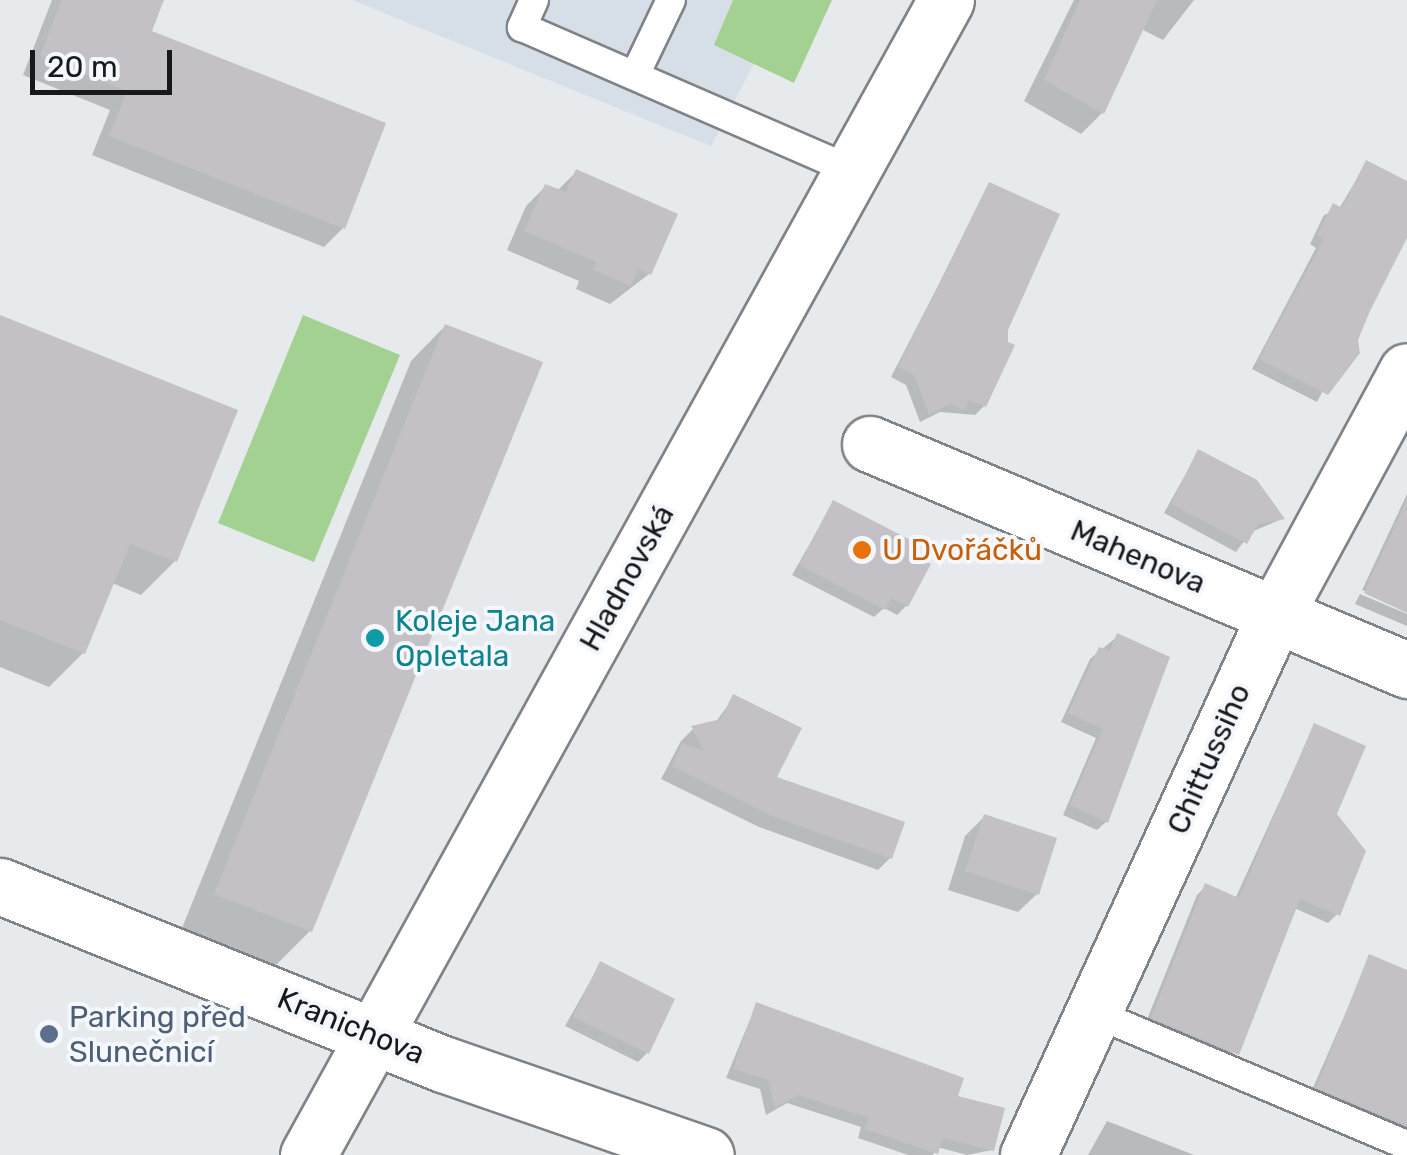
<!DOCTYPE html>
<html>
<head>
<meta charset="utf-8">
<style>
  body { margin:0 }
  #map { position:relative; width:1407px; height:1155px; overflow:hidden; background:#e7eaed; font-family:Rubik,sans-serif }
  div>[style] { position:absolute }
  .built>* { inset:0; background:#d6dee8 }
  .green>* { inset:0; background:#a3d191 }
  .shadow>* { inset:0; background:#0003 }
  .building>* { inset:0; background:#c3c1c5 }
  .roads { filter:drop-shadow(2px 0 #808386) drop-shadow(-2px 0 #808386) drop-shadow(0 2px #808386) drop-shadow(0 -2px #808386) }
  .lane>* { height:28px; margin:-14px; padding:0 14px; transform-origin:14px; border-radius:14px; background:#fff }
  .street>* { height:55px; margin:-27.5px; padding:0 27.5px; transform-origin:27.5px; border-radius:27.5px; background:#fff }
  .dots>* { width:28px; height:28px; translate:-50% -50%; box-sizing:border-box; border:5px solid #f4f7fb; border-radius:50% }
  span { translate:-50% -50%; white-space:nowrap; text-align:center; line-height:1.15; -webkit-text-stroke:8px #f4f7fb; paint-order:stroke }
  .food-label { font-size:30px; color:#c56008 }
  .left { translate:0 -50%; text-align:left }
  .street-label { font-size:30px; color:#18191b }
  .culture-label { font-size:30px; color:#0d838f }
  .service-label { font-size:30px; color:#4e5e75 }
  .scale { position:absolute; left:30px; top:50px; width:142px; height:45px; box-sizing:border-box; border:5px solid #18191b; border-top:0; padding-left:12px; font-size:30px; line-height:35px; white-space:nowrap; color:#18191b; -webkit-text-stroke:8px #f4f7fb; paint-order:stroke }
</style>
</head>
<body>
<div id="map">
  <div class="built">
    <i style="clip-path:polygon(352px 0,787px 0,711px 146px)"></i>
  </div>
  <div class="green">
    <i style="clip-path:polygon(733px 0,832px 0,794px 83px,714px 45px)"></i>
    <i style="clip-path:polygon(303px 315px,400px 355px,314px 562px,218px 523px)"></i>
  </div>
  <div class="shadow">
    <i style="clip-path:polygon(52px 0,162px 0,149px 32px,343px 228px,324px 247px,92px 155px,110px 110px,23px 75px)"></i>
    <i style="clip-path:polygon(1074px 0,1194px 0,1163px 40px,1141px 29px,1102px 113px,1081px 134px,1024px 101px)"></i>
    <i style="clip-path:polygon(1366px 163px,1407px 186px,1407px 232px,1317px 402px,1252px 369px,1316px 248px,1310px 244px,1324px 215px,1339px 209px)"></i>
    <i style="clip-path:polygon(576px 172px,649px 274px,610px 304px,576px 289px,579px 281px,507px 250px,526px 206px,545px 187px,557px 191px)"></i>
    <i style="clip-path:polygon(990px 185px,1005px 330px,984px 406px,975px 415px,940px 412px,920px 422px,906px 385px,891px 377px)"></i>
    <i style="clip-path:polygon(0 317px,175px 561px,141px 595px,112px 583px,83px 653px,49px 687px,0 667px)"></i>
    <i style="clip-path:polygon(445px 326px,310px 931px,276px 965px,182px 928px,411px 361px)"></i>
    <i style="clip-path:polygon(1198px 452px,1282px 519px,1251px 532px,1236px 552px,1164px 513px)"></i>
    <i style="clip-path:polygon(1407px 494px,1407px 608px,1362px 590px)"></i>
    <i style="clip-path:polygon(833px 503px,911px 557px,906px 606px,897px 615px,884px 608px,874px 617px,792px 575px)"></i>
    <i style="clip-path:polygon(1360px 594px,1407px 614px,1407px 626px,1355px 604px)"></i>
    <i style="clip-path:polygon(1118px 636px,1106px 822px,1097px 830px,1063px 815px,1096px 738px,1061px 722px,1090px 659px)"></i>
    <i style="clip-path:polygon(734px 697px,774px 778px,890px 858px,878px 870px,759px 827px,661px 779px,681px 741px,693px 729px,715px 723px)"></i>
    <i style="clip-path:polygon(1314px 726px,1334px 814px,1337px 914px,1328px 923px,1294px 908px,1228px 1063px,1144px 1027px,1197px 895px,1206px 886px,1235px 899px)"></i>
    <i style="clip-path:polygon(984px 817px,1037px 894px,1018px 912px,948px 890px,965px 836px)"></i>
    <i style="clip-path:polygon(1370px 957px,1407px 973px,1407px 1140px,1309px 1097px)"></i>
    <i style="clip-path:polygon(600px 964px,647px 1053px,638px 1062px,565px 1026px)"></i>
    <i style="clip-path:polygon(756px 1005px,954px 1098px,992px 1150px,967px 1155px,937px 1147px,933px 1155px,908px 1155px,858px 1138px,861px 1127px,787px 1103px,766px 1115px,760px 1089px,726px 1078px)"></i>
    <i style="clip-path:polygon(1107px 1121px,1194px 1155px,1088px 1155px)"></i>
  </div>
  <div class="building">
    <i style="clip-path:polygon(62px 0,164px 0,152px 31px,386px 123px,345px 229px,109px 136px,127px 91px,40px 56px)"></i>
    <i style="clip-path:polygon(1080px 0,1157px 0,1104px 114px,1044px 80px)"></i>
    <i style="clip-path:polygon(1366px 160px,1407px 181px,1407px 238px,1370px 311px,1358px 340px,1360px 353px,1328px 395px,1259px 359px,1324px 239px,1317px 235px,1333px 203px,1342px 208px)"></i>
    <i style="clip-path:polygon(576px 169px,678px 214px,651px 275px,638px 269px,631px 286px,593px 270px,596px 262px,524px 231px,545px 184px,566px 192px)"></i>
    <i style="clip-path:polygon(989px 182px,1060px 214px,1008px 330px,1008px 342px,1015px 345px,986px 407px,969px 400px,965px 410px,950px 404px,929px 415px,915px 376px,898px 367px)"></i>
    <i style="clip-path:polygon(0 315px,238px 410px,177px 562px,130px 544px,85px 654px,0 620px)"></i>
    <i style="clip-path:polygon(445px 324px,543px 362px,312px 932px,214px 894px)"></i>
    <i style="clip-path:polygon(1198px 449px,1257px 480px,1285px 519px,1258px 524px,1247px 544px,1171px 504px)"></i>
    <i style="clip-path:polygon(833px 500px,920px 545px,914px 556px,931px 564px,908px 607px,891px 598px,885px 610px,799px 565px)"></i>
    <i style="clip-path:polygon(1407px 500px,1407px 613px,1364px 593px)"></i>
    <i style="clip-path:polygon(1117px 633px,1170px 657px,1108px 823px,1070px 805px,1103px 729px,1068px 713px,1099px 647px,1110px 651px)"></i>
    <i style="clip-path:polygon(733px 694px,802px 728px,777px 777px,905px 822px,892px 859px,772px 816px,672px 766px,682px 743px,704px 751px,691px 726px,721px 719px)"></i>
    <i style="clip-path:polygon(1314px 723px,1366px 746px,1337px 814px,1366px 851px,1340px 916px,1300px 899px,1239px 1055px,1151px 1018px,1205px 883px,1239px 898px)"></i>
    <i style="clip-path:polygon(984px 814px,1057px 838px,1039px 895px,965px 871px)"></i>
    <i style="clip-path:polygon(1369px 954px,1407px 970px,1407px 1126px,1316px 1088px)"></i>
    <i style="clip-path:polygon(600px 961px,675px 999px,649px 1054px,573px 1017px)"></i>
    <i style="clip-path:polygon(756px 1002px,964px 1078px,958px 1096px,1005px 1108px,994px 1151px,943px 1138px,938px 1154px,865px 1129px,869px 1118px,798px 1095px,775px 1108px,768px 1080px,733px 1069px)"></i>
  </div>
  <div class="roads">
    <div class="lane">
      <i style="left:534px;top:0;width:30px;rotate:114deg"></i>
      <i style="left:522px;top:27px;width:361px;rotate:23.5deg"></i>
      <i style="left:635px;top:75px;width:83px;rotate:-64.4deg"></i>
      <i style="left:1094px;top:1013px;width:340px;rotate:22.9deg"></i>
    </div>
    <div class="street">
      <i style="left:870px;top:444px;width:583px;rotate:22.82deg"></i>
      <i style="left:0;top:886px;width:477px;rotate:21.9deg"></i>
      <i style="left:443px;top:1064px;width:278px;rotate:19.1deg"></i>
      <i style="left:308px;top:1155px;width:1319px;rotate:-61.08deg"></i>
      <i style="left:1028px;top:1155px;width:594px;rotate:-65.42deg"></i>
      <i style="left:1275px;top:615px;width:277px;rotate:-61.6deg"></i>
    </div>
  </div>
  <div class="dots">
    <i style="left:862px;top:550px;background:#e8710a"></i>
    <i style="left:375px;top:638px;background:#0f9aa8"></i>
    <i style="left:49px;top:1034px;background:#5c6f8a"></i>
  </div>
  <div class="food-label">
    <span class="left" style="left:882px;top:550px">U Dvořáčků</span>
  </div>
  <div class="street-label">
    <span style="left:1138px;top:557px;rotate:23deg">Mahenova</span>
    <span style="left:627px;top:578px;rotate:-61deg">Hladnovská</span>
    <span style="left:1209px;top:759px;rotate:-66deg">Chittussiho</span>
    <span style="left:351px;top:1026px;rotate:22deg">Kranichova</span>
  </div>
  <div class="culture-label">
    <span class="left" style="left:395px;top:638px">Koleje Jana<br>Opletala</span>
  </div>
  <div class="service-label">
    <span class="left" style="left:69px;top:1034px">Parking před<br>Slunečnicí</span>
  </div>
  <div class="scale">20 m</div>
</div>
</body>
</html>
